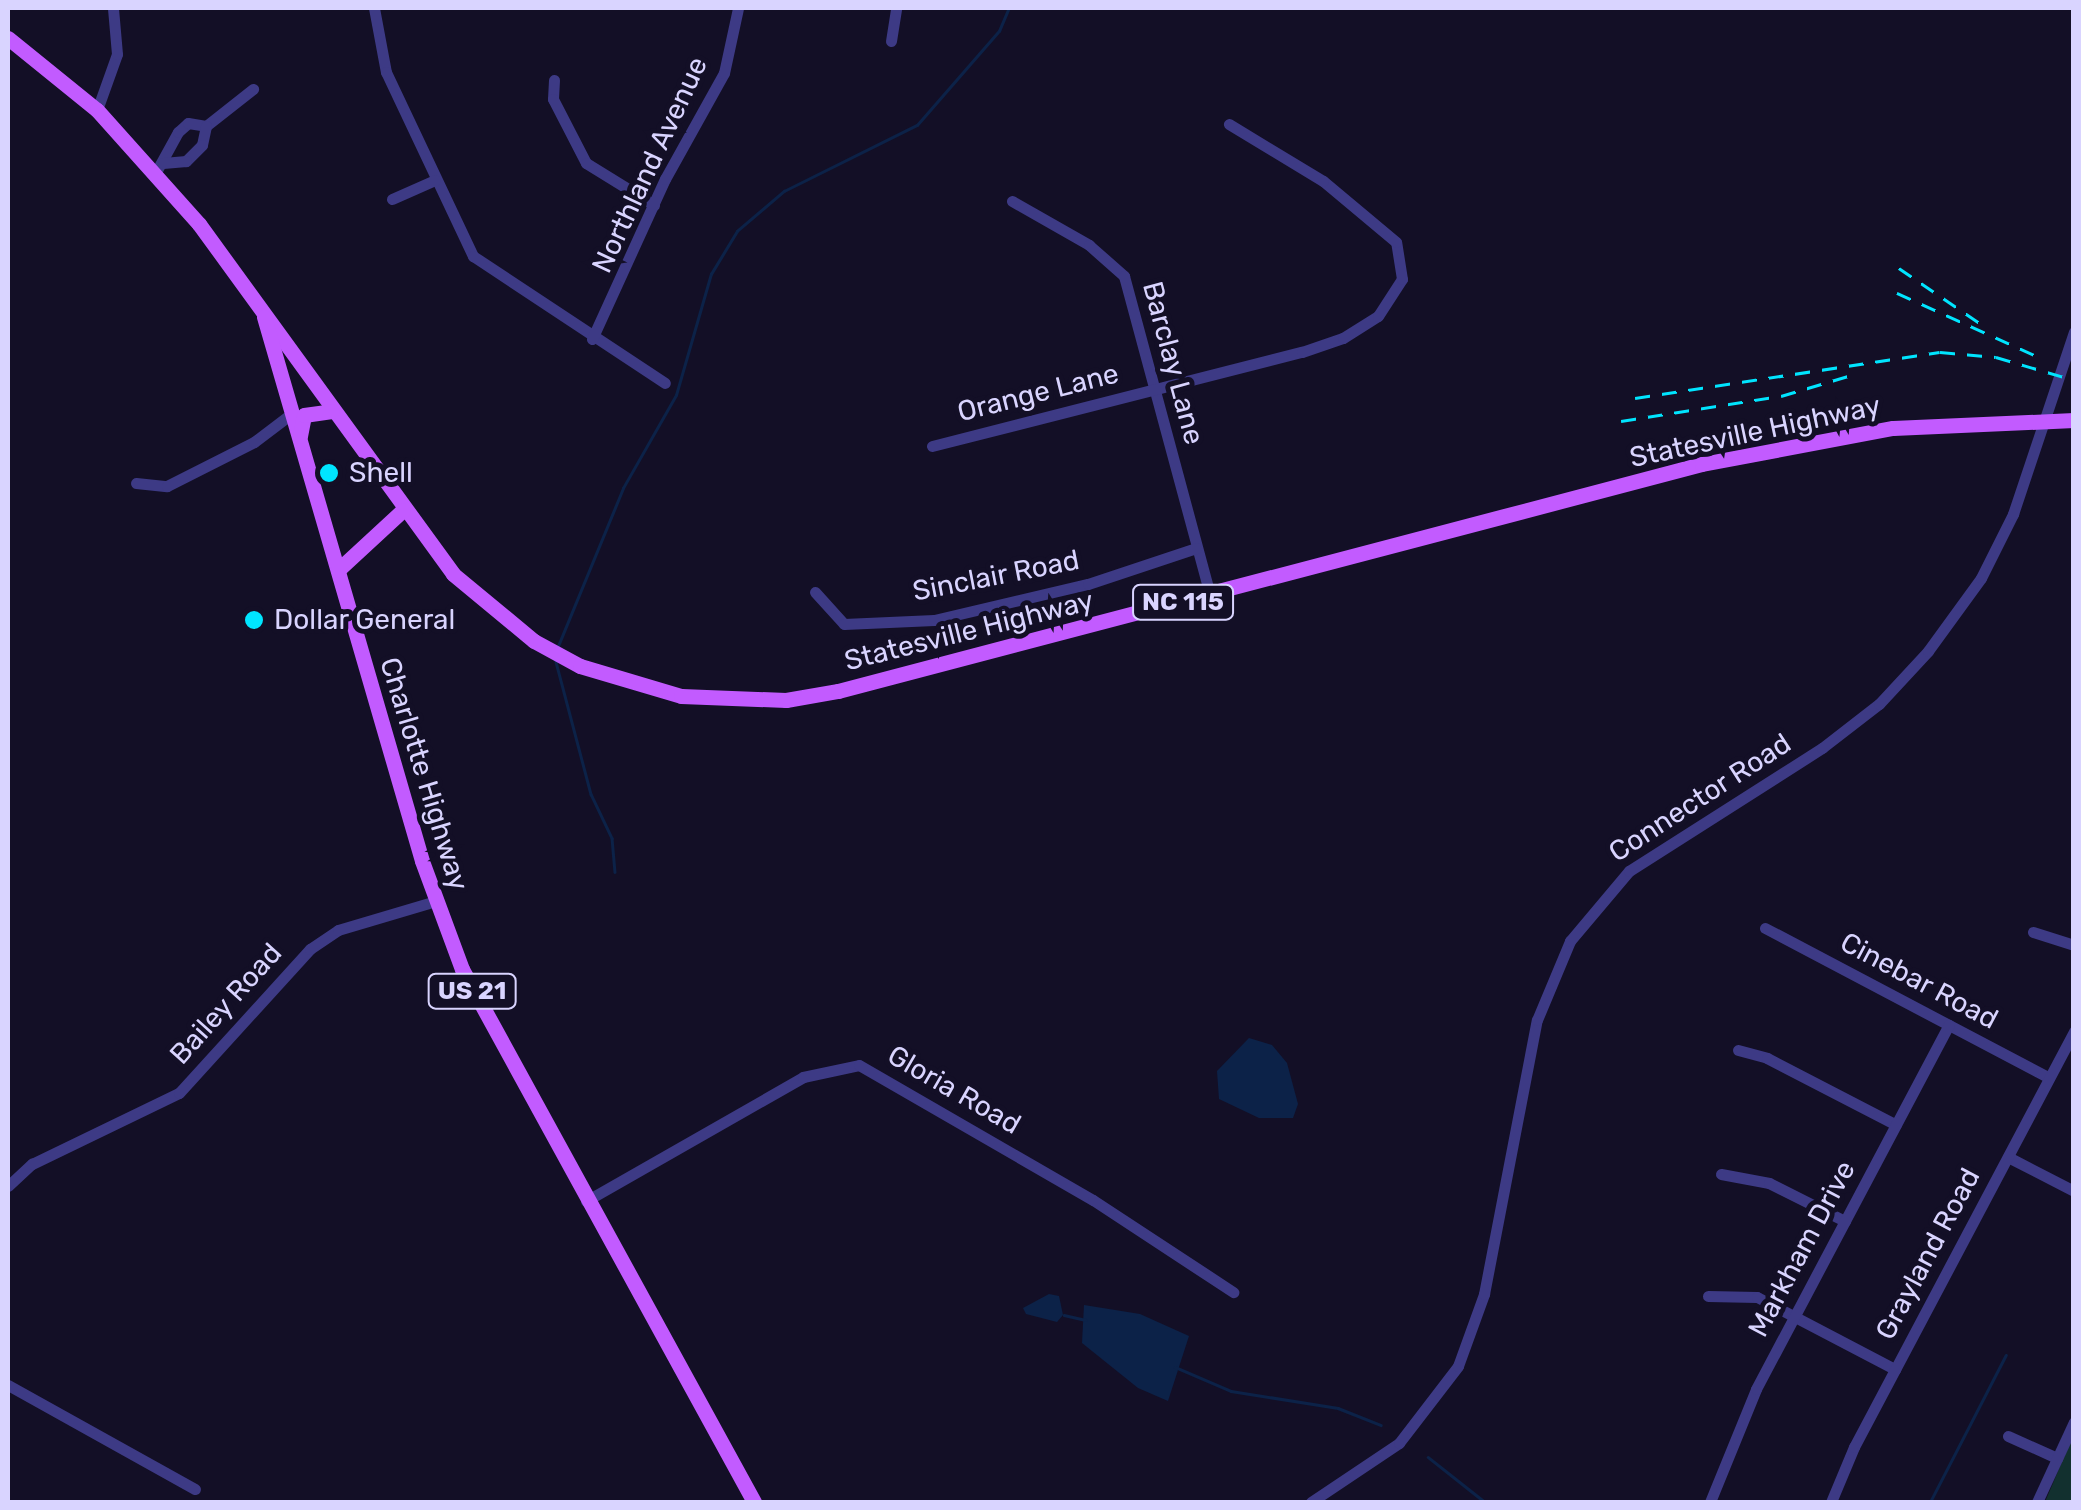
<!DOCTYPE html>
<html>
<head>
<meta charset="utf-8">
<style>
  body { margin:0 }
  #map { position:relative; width:2081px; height:1510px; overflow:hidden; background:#130f26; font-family:Rubik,sans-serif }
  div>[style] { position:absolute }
  .green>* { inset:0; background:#12302f }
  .water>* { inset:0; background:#0c2248 }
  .stream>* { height:2.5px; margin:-1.25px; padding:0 1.25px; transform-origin:1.25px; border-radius:1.25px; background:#0c2248 }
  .minor>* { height:11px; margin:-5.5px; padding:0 5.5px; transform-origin:5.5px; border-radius:5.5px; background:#3d3a85 }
  .major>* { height:15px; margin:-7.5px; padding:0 7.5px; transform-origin:7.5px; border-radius:7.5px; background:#c25bff }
  .rail>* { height:2.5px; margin-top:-1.25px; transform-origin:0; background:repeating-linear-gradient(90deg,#00e5ff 0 15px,transparent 0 27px) }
  .dots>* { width:28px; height:28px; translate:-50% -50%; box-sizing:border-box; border:5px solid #130f26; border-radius:50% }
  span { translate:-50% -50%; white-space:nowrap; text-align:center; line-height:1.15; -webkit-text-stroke:10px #130f26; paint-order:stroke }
  .shield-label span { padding:2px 8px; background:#130f26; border:2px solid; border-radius:8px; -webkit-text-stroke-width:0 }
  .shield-label { font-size:25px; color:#d9d4ff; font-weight:700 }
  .street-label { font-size:28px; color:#d9d4ff }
  .poi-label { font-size:28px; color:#d9d4ff }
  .left { translate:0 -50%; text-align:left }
  .frame { position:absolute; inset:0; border:10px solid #d9d4ff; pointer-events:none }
</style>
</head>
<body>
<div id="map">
  <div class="green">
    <i style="clip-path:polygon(2073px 1436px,2073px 1502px,2045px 1502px)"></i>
  </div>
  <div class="water">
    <i style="clip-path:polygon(1249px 1038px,1272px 1045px,1287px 1063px,1298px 1104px,1293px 1118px,1259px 1118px,1219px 1099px,1217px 1071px)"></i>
    <i style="clip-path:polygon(1049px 1294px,1059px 1296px,1063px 1315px,1057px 1322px,1026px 1314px,1023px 1308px)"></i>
    <i style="clip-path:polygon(1084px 1305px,1140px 1314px,1189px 1336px,1168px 1401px,1138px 1388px,1082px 1343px)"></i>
  </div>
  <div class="stream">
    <i style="left:558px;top:646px;width:171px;rotate:-67.6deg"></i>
    <i style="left:623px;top:488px;width:107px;rotate:-60.3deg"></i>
    <i style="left:676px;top:395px;width:126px;rotate:-73.9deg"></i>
    <i style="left:711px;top:274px;width:50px;rotate:-58.8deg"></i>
    <i style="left:737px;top:231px;width:62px;rotate:-40.4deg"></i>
    <i style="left:784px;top:191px;width:148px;rotate:-26.4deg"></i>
    <i style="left:917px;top:125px;width:125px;rotate:-48.9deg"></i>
    <i style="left:999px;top:31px;width:25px;rotate:-67deg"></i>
    <i style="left:555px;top:658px;width:141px;rotate:75.2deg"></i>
    <i style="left:591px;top:794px;width:49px;rotate:64.5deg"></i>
    <i style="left:612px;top:838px;width:34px;rotate:85deg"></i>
    <i style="left:1064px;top:1315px;width:22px;rotate:13deg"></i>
    <i style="left:1175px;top:1367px;width:61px;rotate:23.2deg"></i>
    <i style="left:1231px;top:1391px;width:108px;rotate:9deg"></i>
    <i style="left:1338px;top:1408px;width:46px;rotate:21.6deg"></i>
    <i style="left:1428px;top:1457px;width:73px;rotate:38.3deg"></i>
    <i style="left:1930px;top:1502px;width:165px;rotate:-62.7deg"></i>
  </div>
  <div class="minor">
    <i style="left:374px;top:8px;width:65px;rotate:79.4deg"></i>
    <i style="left:386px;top:72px;width:204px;rotate:64.7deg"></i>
    <i style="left:473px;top:256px;width:230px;rotate:33.5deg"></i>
    <i style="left:891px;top:41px;width:33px;rotate:-81deg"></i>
    <i style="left:554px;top:80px;width:19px;rotate:93deg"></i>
    <i style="left:553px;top:99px;width:72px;rotate:62.7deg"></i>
    <i style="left:586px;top:163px;width:80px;rotate:31.7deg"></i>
    <i style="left:97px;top:110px;width:59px;rotate:-70.3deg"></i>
    <i style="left:117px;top:54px;width:46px;rotate:-95deg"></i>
    <i style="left:206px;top:126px;width:60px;rotate:-38.2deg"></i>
    <i style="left:156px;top:172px;width:46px;rotate:-61.2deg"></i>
    <i style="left:178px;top:132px;width:13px;rotate:-42deg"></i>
    <i style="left:188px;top:123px;width:18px;rotate:9deg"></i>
    <i style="left:206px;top:126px;width:19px;rotate:102deg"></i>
    <i style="left:202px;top:145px;width:23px;rotate:135deg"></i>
    <i style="left:186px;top:161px;width:23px;rotate:175deg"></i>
    <i style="left:392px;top:199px;width:47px;rotate:-23.8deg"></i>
    <i style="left:1012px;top:201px;width:89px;rotate:29.7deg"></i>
    <i style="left:1089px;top:245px;width:47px;rotate:41.5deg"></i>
    <i style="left:1124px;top:276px;width:330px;rotate:74.9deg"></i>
    <i style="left:592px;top:339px;width:176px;rotate:-65.5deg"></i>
    <i style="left:665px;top:179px;width:121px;rotate:-60.9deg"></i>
    <i style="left:724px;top:73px;width:66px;rotate:-77.8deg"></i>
    <i style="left:932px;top:446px;width:382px;rotate:-14.3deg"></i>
    <i style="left:1302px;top:352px;width:43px;rotate:-18.9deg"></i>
    <i style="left:1343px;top:338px;width:41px;rotate:-32.2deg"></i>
    <i style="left:1378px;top:316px;width:44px;rotate:-57deg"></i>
    <i style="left:1402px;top:279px;width:37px;rotate:-99deg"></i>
    <i style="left:1396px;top:242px;width:95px;rotate:-140.1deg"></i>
    <i style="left:1323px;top:181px;width:110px;rotate:-148.8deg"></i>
    <i style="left:136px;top:483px;width:31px;rotate:6deg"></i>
    <i style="left:167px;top:486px;width:97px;rotate:-26.8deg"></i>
    <i style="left:254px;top:442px;width:46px;rotate:-37.1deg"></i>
    <i style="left:815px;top:592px;width:43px;rotate:47.8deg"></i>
    <i style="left:844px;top:624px;width:90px;rotate:-2.5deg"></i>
    <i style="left:934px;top:620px;width:158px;rotate:-13.2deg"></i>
    <i style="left:1088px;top:584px;width:114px;rotate:-18.4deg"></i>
    <i style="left:1765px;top:928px;width:321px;rotate:27.8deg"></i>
    <i style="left:2033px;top:932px;width:43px;rotate:17.6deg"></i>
    <i style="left:1738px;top:1050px;width:30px;rotate:15deg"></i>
    <i style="left:1767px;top:1058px;width:145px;rotate:27.4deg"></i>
    <i style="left:2008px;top:1157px;width:74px;rotate:27.3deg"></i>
    <i style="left:1721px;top:1174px;width:49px;rotate:10.6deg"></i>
    <i style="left:1769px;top:1183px;width:85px;rotate:26.6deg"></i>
    <i style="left:8px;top:1186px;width:33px;rotate:-43deg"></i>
    <i style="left:32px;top:1164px;width:163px;rotate:-25.8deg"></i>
    <i style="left:179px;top:1093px;width:195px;rotate:-47.7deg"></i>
    <i style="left:310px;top:949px;width:34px;rotate:-34deg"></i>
    <i style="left:338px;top:930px;width:102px;rotate:-16.5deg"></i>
    <i style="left:586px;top:1201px;width:250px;rotate:-29.7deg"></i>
    <i style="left:803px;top:1077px;width:57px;rotate:-12.1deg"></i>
    <i style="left:859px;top:1065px;width:270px;rotate:30deg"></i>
    <i style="left:1093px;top:1200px;width:168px;rotate:33.3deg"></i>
    <i style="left:1708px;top:1296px;width:49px;rotate:1.2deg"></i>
    <i style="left:1757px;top:1297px;width:156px;rotate:27.6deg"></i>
    <i style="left:8px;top:1385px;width:214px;rotate:29.1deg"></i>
    <i style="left:2008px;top:1436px;width:54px;rotate:24.2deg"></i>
    <i style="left:1311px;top:1502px;width:106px;rotate:-33.8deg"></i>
    <i style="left:1399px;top:1443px;width:97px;rotate:-52.5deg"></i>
    <i style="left:1458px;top:1366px;width:77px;rotate:-70.1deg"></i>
    <i style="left:1484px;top:1294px;width:279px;rotate:-79.1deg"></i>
    <i style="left:1537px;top:1020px;width:86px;rotate:-67.3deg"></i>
    <i style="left:1570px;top:941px;width:92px;rotate:-49.9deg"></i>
    <i style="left:1629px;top:871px;width:229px;rotate:-32.5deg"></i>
    <i style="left:1822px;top:748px;width:72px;rotate:-37.7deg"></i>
    <i style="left:1879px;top:704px;width:72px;rotate:-47.2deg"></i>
    <i style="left:1928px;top:651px;width:90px;rotate:-54deg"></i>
    <i style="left:1981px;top:578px;width:72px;rotate:-63.4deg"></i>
    <i style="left:2013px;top:514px;width:192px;rotate:-71.5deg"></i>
    <i style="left:1710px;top:1502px;width:122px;rotate:-67.8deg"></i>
    <i style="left:1756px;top:1389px;width:412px;rotate:-62.1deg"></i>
    <i style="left:1831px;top:1502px;width:60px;rotate:-67.3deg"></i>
    <i style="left:1854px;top:1447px;width:471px;rotate:-62.1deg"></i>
    <i style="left:2037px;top:1502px;width:88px;rotate:-65.2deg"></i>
  </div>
  <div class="major">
    <i style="left:8px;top:38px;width:114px;rotate:39deg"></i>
    <i style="left:97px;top:110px;width:153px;rotate:48.2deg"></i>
    <i style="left:199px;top:224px;width:432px;rotate:54deg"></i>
    <i style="left:453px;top:574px;width:105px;rotate:39.6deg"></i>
    <i style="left:534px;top:641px;width:52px;rotate:28.5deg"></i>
    <i style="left:580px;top:666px;width:105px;rotate:16.5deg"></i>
    <i style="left:681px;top:696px;width:105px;rotate:2.2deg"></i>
    <i style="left:786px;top:700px;width:53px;rotate:-9.8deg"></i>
    <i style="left:838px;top:691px;width:893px;rotate:-14.72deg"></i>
    <i style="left:1702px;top:464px;width:194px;rotate:-10.7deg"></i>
    <i style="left:1893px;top:428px;width:181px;rotate:-2.5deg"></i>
    <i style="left:264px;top:317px;width:566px;rotate:73.8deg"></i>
    <i style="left:422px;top:861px;width:115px;rotate:69.7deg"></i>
    <i style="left:462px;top:969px;width:608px;rotate:61.28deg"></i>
    <i style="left:300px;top:436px;width:21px;rotate:-79deg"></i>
    <i style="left:304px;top:415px;width:28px;rotate:-8deg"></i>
    <i style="left:338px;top:570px;width:88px;rotate:-42.7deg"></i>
  </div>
  <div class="rail">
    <i style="left:1899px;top:268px;width:107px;rotate:34.3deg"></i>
    <i style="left:1897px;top:293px;width:158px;rotate:24.3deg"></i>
    <i style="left:1635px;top:398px;width:308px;rotate:-8.6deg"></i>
    <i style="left:1940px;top:352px;width:56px;rotate:5.1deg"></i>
    <i style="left:1996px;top:357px;width:81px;rotate:16.4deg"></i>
    <i style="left:1621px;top:421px;width:162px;rotate:-8.9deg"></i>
    <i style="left:1781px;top:396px;width:77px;rotate:-16.6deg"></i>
  </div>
  <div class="dots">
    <i style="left:329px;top:473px;background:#00e5ff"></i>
    <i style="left:254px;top:620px;background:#00e5ff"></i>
  </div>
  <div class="shield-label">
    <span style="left:1183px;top:602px">NC 115</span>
    <span style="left:472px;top:991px">US 21</span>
  </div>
  <div class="street-label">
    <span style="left:650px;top:165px;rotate:-65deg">Northland Avenue</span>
    <span style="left:1173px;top:363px;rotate:75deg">Barclay Lane</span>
    <span style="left:1038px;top:393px;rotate:-14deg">Orange Lane</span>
    <span style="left:1755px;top:432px;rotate:-12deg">Statesville Highway</span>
    <span style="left:996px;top:576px;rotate:-11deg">Sinclair Road</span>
    <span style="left:969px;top:631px;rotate:-14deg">Statesville Highway</span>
    <span style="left:424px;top:774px;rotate:73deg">Charlotte Highway</span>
    <span style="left:1700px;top:798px;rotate:-33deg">Connector Road</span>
    <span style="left:1919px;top:981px;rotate:28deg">Cinebar Road</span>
    <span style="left:226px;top:1004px;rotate:-48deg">Bailey Road</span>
    <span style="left:954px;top:1090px;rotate:30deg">Gloria Road</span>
    <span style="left:1802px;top:1249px;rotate:-62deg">Markham Drive</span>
    <span style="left:1928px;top:1254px;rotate:-62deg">Grayland Road</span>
  </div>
  <div class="poi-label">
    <span class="left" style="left:349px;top:473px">Shell</span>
    <span class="left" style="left:274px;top:620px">Dollar General</span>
  </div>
  <div class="frame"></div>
</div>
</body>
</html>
